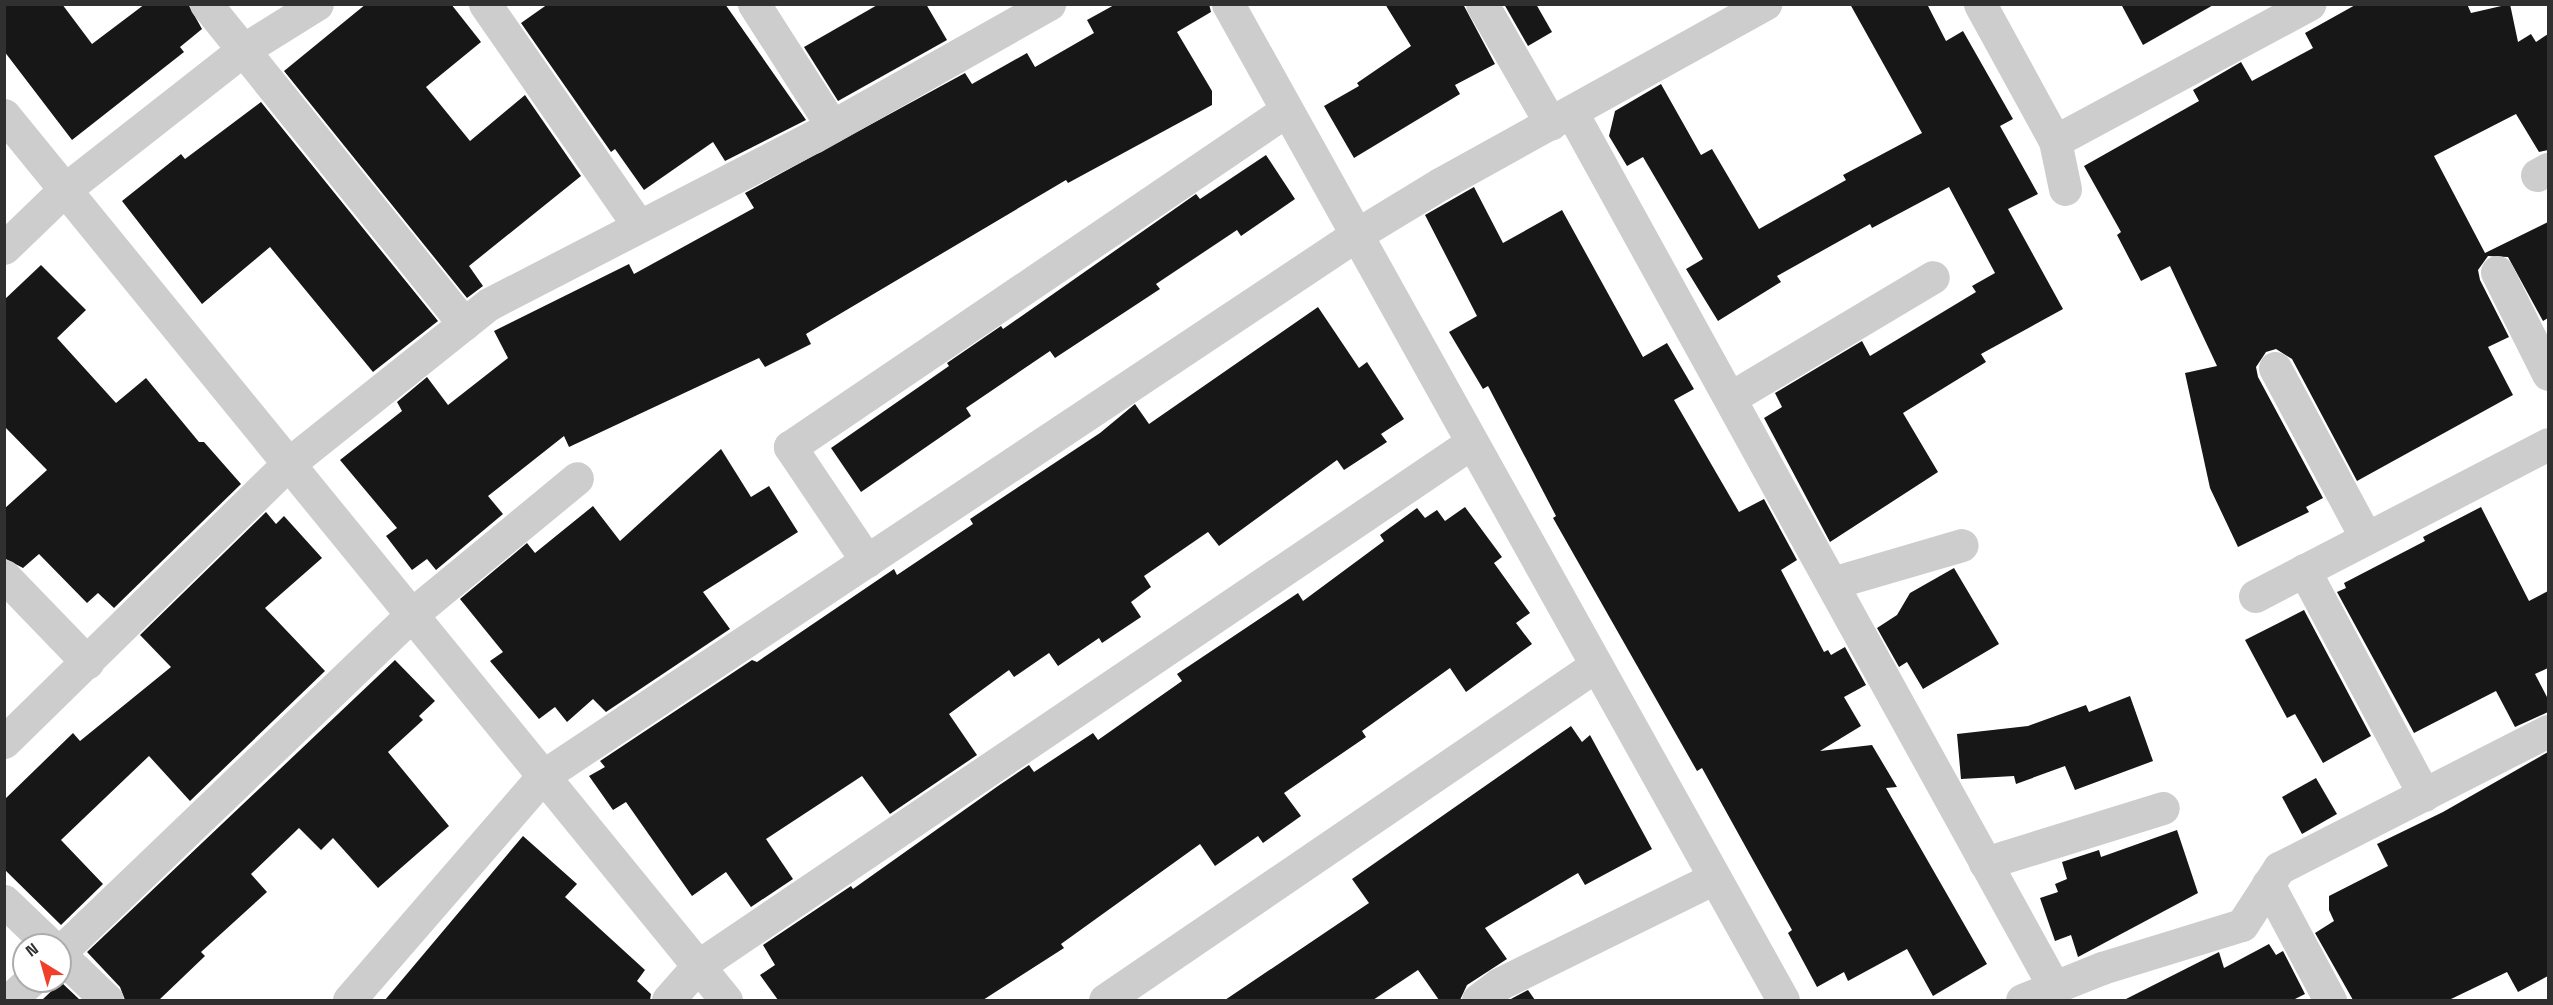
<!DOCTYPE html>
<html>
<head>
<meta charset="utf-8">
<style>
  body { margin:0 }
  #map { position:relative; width:2553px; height:1005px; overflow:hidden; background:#fff; font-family:"Space Grotesk",sans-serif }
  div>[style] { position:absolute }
  .building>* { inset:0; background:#171717 }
  .minor>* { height:33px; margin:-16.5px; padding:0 16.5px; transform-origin:16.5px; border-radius:16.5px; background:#cdcdcd }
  span { translate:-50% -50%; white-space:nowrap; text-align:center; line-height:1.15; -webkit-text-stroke:6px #fff; paint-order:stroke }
  .frame { position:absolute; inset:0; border:6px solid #303030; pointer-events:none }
  .north { position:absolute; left:12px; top:933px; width:60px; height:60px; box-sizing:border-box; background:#fff; border:2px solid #acacac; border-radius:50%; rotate:323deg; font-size:16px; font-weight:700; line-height:24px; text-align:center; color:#303030 }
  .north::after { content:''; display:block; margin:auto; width:21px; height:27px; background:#f04029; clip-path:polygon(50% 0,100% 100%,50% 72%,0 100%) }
</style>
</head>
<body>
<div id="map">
  <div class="building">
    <i style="clip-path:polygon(4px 4px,62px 4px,92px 44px,145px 4px,188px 4px,202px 29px,180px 47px,184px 52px,72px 140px,4px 51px)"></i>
    <i style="clip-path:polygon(366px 4px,451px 4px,481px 42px,426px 87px,470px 141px,525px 95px,581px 176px,469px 266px,483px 286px,467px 298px,284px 71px)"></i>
    <i style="clip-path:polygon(548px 4px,725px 4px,806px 120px,725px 161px,713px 142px,644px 190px,615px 149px,611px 152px,521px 23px)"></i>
    <i style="clip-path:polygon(879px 4px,926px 4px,947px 40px,838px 101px,804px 47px)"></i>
    <i style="clip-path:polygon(1116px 4px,1209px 4px,1211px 12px,1177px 32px,1212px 91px,1212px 105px,1068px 183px,1066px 180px,806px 334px,811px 344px,765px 367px,759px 358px,569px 447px,564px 436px,488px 496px,503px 514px,436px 570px,427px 559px,412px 570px,386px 536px,397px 528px,340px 460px,402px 411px,397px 402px,427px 377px,448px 405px,508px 358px,494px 331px,629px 264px,634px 274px,754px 208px,745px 193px,965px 73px,972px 84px,1027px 53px,1035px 67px,1094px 33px,1087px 20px)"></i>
    <i style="clip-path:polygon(1385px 4px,1463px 4px,1495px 64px,1455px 85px,1460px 94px,1354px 158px,1324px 106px,1359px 86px,1357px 83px,1411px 46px)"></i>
    <i style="clip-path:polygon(1504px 4px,1536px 4px,1552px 32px,1528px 46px)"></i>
    <i style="clip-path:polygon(1850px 4px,1927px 4px,1946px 41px,1963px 31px,2013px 119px,2000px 126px,2038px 194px,2008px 209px,2063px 309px,1981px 354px,1986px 362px,1903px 413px,1938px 472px,1830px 542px,1764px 418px,1782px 407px,1775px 393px,1862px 341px,1870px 356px,1976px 292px,1972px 286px,1995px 273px,1949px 187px,1872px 228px,1870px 224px,1777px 276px,1781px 282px,1718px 321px,1686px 269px,1703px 259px,1643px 157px,1627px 166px,1609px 136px,1615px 111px,1661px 84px,1701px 155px,1712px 149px,1759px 229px,1846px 180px,1843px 175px,1922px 133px)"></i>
    <i style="clip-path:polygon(2121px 4px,2215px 4px,2143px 45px)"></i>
    <i style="clip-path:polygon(2357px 4px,2467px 4px,2471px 13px,2510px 4px,2518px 42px,2531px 34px,2536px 42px,2548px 34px,2548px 150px,2539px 152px,2516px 114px,2434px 156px,2485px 253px,2548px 222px,2548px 318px,2543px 321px,2508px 257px,2488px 256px,2478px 270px,2480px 280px,2509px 337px,2488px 347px,2513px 395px,2357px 481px,2292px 359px,2276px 349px,2266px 352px,2256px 367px,2258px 377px,2323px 498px,2306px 507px,2309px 512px,2238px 547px,2210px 488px,2185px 373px,2217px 366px,2170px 266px,2141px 281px,2117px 235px,2121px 232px,2084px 166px,2199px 101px,2193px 90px,2241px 62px,2252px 81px,2313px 48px,2305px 33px)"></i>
    <i style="clip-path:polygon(261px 102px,438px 321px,373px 372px,270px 247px,202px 304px,122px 201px,181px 154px,185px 159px)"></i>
    <i style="clip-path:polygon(1266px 155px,1295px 199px,1241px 236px,1237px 230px,1156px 284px,1160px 289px,1055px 358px,1050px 351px,966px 408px,971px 416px,861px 492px,831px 448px,949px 366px,947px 363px,1001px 326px,1003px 329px,1196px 194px,1200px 199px)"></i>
    <i style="clip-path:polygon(1474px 187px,1503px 243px,1562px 210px,1643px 357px,1667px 343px,1694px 389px,1674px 400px,1739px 512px,1764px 499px,1797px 560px,1781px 570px,1824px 652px,1828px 650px,1831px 655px,1845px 647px,1866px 685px,1844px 697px,1861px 726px,1820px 751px,1872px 745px,1897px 787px,1886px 788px,1987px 964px,1933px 996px,1907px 949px,1848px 981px,1844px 972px,1817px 987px,1788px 933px,1792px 930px,1749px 853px,1702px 768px,1697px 771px,1553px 518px,1556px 516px,1488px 386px,1483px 389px,1449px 332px,1477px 316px,1425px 215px)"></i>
    <i style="clip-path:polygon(41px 265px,86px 310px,57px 338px,116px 403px,146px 378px,199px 442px,204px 442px,241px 484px,114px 608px,98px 593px,87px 603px,39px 554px,23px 568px,4px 558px,4px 509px,47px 470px,4px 426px,4px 300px)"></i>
    <i style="clip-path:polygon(1318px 307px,1359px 368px,1367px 362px,1404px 419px,1381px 434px,1387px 442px,1344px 470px,1337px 460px,1219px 546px,1208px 532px,1144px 576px,1151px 587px,1131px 602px,1141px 617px,1102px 643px,1099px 638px,1058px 666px,1049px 653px,1014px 677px,1009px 670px,949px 714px,977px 755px,890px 814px,862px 776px,766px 839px,793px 879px,751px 907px,726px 872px,692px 896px,626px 802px,613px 810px,589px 776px,605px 767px,600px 761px,752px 660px,757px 662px,894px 569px,897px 575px,973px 524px,970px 519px,1100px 433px,1135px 404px,1149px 424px)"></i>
    <i style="clip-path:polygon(721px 449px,751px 497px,769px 486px,798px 532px,703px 592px,730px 629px,606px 712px,593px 699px,567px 722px,555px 707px,539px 719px,490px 661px,503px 652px,460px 599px,527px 543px,535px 553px,593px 506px,620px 541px)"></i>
    <i style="clip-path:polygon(1465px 507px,1502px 557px,1494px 563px,1530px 613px,1516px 623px,1532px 644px,1466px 692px,1450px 668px,1362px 731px,1366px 737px,1284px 793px,1301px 816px,1263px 843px,1258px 836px,1215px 866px,1200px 844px,1061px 944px,1064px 948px,983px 1000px,778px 1000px,760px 975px,775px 965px,763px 945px,851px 886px,853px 889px,998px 786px,1029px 765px,1034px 772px,1093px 733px,1098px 740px,1182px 681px,1177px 674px,1298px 593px,1303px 601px,1384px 541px,1380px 535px,1417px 508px,1425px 518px,1437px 510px,1445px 521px)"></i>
    <i style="clip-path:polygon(2481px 507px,2529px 601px,2548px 591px,2548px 668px,2535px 674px,2548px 699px,2548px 712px,2515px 727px,2496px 691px,2414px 733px,2337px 592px,2346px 588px,2344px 583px,2425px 541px,2423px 537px)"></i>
    <i style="clip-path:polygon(266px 512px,276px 524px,284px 516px,322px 558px,265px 608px,325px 671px,190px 801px,149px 756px,61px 840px,103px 884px,61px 925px,4px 869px,4px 800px,73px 733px,80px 741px,171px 667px,140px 635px)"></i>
    <i style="clip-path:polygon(1954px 568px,1999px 644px,1923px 689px,1907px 662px,1899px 667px,1877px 628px,1897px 615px,1910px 593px)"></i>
    <i style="clip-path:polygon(2304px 610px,2371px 736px,2323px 763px,2295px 714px,2287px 718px,2245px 640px)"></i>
    <i style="clip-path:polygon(395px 660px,435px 701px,419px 716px,423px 720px,388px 752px,449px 826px,378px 888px,333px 838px,321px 850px,299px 828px,251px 874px,267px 892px,201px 952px,205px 956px,159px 1000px,125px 1000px,120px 987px,87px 952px)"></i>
    <i style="clip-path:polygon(2130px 696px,2153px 761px,2075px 790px,2065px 766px,2016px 784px,2014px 776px,1961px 779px,1957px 734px,2028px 726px,2086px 705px,2089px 712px)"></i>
    <i style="clip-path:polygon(1571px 726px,1582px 742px,1590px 735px,1652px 849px,1585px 885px,1578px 873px,1485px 928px,1507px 959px,1467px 985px,1460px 1000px,1439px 1000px,1418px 970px,1373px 1000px,1225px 1000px,1369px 903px,1352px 879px)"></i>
    <i style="clip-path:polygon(2548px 752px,2548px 976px,2518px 992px,2507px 972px,2449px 1000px,2353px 1000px,2315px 933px,2334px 921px,2329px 910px,2329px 896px,2388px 866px,2377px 844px,2443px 812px)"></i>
    <i style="clip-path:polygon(2316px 778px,2337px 814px,2302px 834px,2282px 797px)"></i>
    <i style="clip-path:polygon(2177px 830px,2198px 893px,2078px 957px,2071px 935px,2055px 941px,2040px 898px,2058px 892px,2055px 884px,2067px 879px,2062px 862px,2099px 850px,2101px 857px)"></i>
    <i style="clip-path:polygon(523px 836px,577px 884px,565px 897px,645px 970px,637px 981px,651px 994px,650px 1000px,385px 1000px)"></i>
    <i style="clip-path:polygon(2269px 944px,2276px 955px,2283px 951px,2305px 994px,2293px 1000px,2124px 1000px,2219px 952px,2224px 968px)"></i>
    <i style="clip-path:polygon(61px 982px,80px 1000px,42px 1000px)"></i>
    <i style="clip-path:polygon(1528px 990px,1535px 1000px,1508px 1000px,1509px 1000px)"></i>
  </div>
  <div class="minor">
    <i style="left:206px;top:4px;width:411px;rotate:51.1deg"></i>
    <i style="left:485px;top:4px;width:270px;rotate:55.3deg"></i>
    <i style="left:754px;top:4px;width:145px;rotate:57.4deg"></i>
    <i style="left:1228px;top:4px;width:1140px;rotate:60.87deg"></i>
    <i style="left:1482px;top:4px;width:138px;rotate:60.1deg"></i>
    <i style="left:1980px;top:4px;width:156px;rotate:61.3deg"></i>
    <i style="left:2055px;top:141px;width:49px;rotate:78.2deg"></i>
    <i style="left:1572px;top:113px;width:998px;rotate:61.12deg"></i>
    <i style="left:4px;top:115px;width:1142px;rotate:50.79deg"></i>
    <i style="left:2055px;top:141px;width:289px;rotate:-28.3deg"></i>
    <i style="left:2537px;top:175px;width:13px;rotate:-29deg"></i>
    <i style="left:4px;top:248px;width:82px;rotate:-44deg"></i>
    <i style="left:63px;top:191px;width:229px;rotate:-38.1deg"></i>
    <i style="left:243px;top:50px;width:87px;rotate:-31.9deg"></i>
    <i style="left:2497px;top:272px;width:114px;rotate:63.4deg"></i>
    <i style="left:2275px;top:368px;width:193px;rotate:61.8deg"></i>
    <i style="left:1730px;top:398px;width:236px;rotate:-30.8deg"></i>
    <i style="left:867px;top:561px;width:138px;rotate:-124deg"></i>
    <i style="left:790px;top:447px;width:600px;rotate:-34.14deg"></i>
    <i style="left:2304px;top:570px;width:255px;rotate:61.9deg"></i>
    <i style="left:4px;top:576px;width:120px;rotate:46deg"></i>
    <i style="left:1832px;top:583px;width:135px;rotate:-16.3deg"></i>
    <i style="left:2255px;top:596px;width:330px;rotate:-27.4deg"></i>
    <i style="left:4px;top:742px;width:396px;rotate:-44.4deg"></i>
    <i style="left:287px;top:465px;width:258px;rotate:-38.6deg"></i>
    <i style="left:489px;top:304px;width:365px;rotate:-27.3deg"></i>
    <i style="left:813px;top:137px;width:271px;rotate:-29.4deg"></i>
    <i style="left:1985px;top:863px;width:186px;rotate:-17.2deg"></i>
    <i style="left:2268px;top:884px;width:132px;rotate:61.9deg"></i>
    <i style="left:4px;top:901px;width:64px;rotate:43.7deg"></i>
    <i style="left:60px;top:952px;width:487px;rotate:-43.8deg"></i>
    <i style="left:411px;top:615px;width:215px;rotate:-39.5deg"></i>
    <i style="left:60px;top:955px;width:65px;rotate:43.8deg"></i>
    <i style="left:9px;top:1000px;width:28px;rotate:-42deg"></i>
    <i style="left:349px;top:1000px;width:296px;rotate:-49.1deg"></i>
    <i style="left:543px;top:776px;width:977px;rotate:-33.64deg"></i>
    <i style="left:1356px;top:235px;width:98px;rotate:-31.3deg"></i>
    <i style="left:1440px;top:184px;width:372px;rotate:-29deg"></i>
    <i style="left:668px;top:1000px;width:45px;rotate:-48.6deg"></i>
    <i style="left:698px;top:966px;width:933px;rotate:-34.08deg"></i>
    <i style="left:1105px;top:1000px;width:593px;rotate:-34.28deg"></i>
    <i style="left:1478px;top:1000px;width:26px;rotate:-37deg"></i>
    <i style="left:1499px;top:984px;width:240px;rotate:-26.2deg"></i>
    <i style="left:2022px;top:1000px;width:86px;rotate:-21.8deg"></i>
    <i style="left:2102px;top:968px;width:146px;rotate:-17.1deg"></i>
    <i style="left:2242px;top:925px;width:68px;rotate:-57deg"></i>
    <i style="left:2279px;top:868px;width:302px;rotate:-27deg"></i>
  </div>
  <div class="frame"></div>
  <div class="north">N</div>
</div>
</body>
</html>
